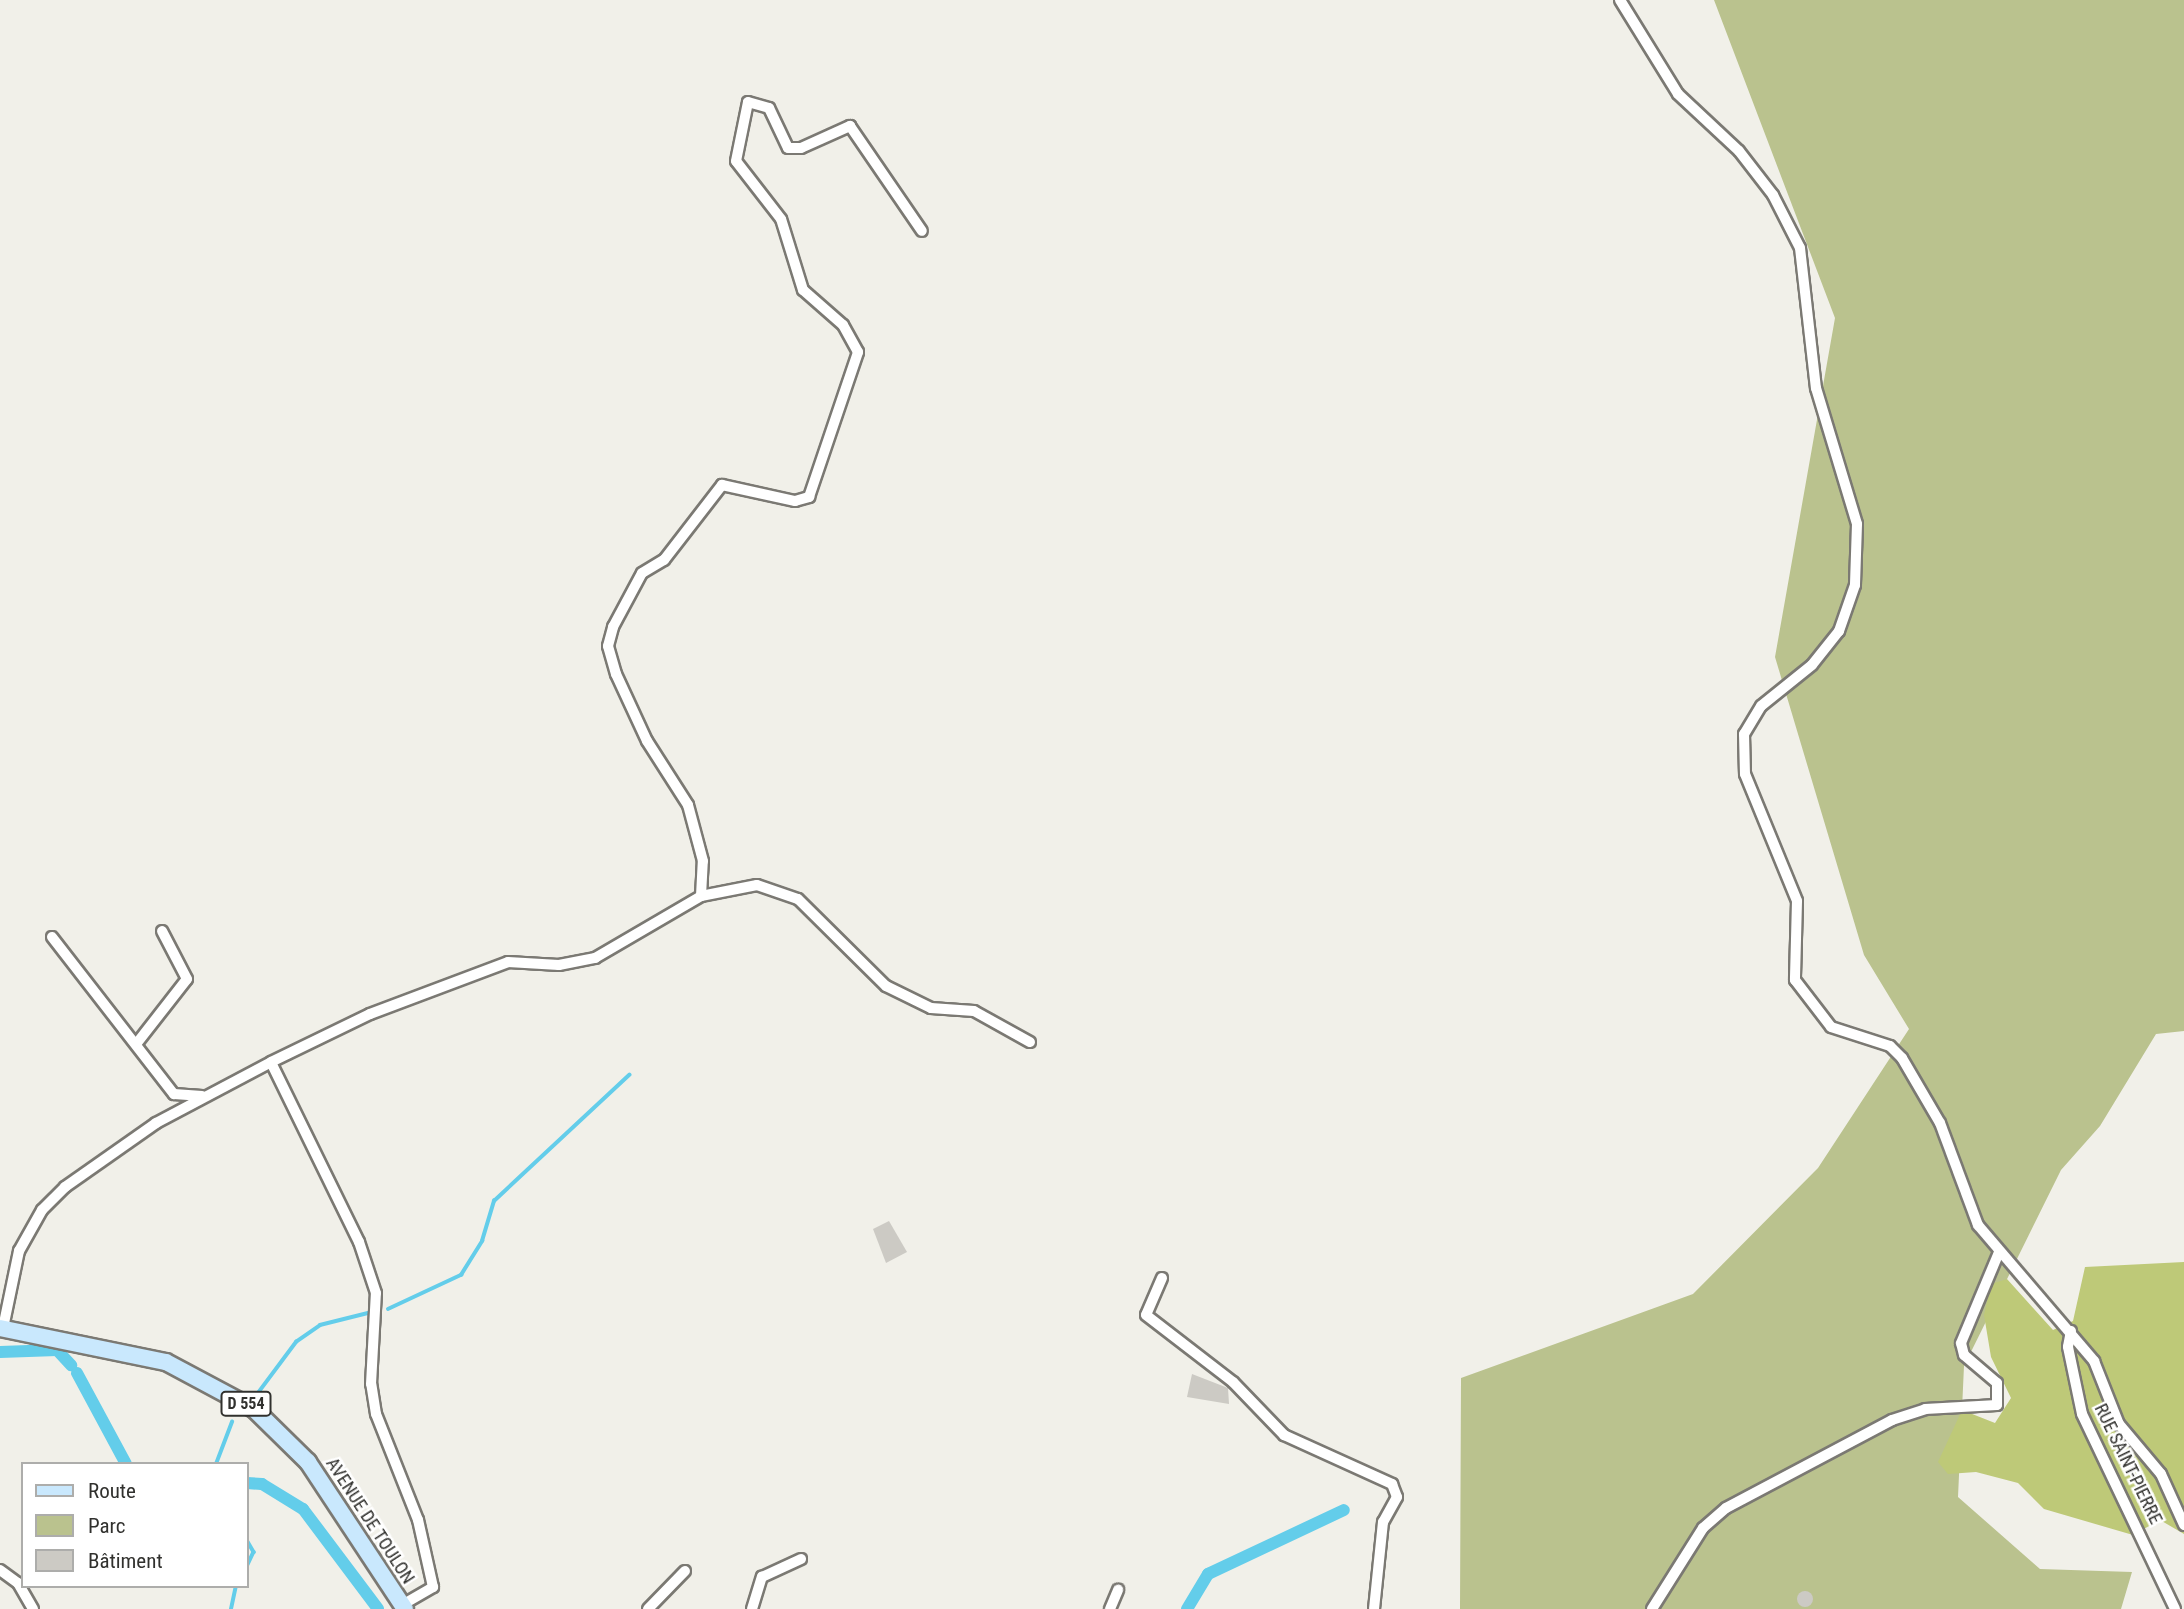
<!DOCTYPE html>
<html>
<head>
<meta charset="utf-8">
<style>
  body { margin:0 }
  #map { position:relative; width:2184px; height:1609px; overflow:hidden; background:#f1f0e9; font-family:"Roboto Condensed",sans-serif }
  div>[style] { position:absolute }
  .green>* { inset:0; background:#bac28e }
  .forest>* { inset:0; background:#bec978 }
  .stream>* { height:3.5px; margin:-1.75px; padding:0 1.75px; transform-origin:1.75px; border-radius:1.75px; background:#63cdea }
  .canal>* { height:12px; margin:-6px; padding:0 6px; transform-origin:6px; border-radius:6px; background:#63cdea }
  .building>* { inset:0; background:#cccac4 }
  .round { border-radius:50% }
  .roads { filter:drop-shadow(2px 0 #7b7973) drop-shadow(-2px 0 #7b7973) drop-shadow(0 2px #7b7973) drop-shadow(0 -2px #7b7973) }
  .street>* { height:10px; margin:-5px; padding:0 5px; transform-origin:5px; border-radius:5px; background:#fff }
  .primary>* { height:16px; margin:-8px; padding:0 8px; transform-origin:8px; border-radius:8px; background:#c9e8fd }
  span { translate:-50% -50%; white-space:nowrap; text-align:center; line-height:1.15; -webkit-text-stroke:5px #fff; paint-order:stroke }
  .shield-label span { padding:2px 5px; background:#fff; border:2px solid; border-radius:5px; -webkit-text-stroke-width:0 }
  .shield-label { font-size:16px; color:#31312e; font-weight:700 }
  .street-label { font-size:18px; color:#31312e }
  .legend { position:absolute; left:21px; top:1462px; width:228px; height:126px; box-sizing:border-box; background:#fff; border:2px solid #adadab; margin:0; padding:9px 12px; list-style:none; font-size:21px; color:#31312e }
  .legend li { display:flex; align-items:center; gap:14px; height:35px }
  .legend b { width:35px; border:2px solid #adadab }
</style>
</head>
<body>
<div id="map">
  <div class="green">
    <i style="clip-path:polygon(1714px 0,2184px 0,2184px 1031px,2156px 1034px,2100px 1126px,2061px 1170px,1964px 1366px,1958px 1497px,2040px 1569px,2132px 1572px,2121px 1609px,1460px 1609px,1461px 1378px,1693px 1294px,1818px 1168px,1909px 1029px,1864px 955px,1775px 657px,1835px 318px)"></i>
  </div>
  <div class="forest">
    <i style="clip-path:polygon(2184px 1262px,2184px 1534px,2160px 1520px,2133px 1535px,2044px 1509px,2018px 1483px,1976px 1472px,1948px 1474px,1938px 1462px,1962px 1410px,1995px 1423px,2011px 1398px,1991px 1357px,1984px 1315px,1991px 1284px,2007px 1279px,2053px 1330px,2073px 1321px,2085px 1267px)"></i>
  </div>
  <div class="stream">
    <i style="left:388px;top:1309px;width:81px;rotate:-25deg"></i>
    <i style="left:461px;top:1275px;width:40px;rotate:-58deg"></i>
    <i style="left:482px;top:1241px;width:42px;rotate:-73.3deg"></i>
    <i style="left:494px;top:1201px;width:185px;rotate:-43deg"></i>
    <i style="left:258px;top:1393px;width:64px;rotate:-53.3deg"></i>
    <i style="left:296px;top:1342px;width:29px;rotate:-35deg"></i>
    <i style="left:320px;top:1325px;width:49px;rotate:-14deg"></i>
    <i style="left:216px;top:1464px;width:45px;rotate:-69.1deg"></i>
    <i style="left:247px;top:1540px;width:14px;rotate:60deg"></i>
    <i style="left:254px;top:1552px;width:17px;rotate:115deg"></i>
    <i style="left:231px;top:1609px;width:24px;rotate:-78deg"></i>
  </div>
  <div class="canal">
    <i style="left:0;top:1352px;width:57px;rotate:-2deg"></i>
    <i style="left:57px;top:1350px;width:21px;rotate:47deg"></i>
    <i style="left:77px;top:1373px;width:103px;rotate:61.7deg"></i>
    <i style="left:247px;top:1483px;width:15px;rotate:4deg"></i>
    <i style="left:262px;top:1484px;width:48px;rotate:31.4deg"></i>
    <i style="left:303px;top:1509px;width:125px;rotate:53.1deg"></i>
    <i style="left:1187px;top:1609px;width:41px;rotate:-59deg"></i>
    <i style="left:1208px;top:1574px;width:150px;rotate:-25.2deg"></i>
  </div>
  <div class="building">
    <i style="clip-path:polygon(889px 1221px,907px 1252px,886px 1263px,873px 1229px)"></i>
    <i style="clip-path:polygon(1192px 1374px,1228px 1388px,1229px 1404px,1187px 1397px)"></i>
    <i class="round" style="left:1797px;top:1591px;width:16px;height:16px"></i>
  </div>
  <div class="roads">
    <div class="street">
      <i style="left:1620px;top:0;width:110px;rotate:58.3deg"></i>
      <i style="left:1678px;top:94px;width:83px;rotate:43.1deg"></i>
      <i style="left:1739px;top:151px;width:56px;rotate:52.3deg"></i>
      <i style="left:1773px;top:195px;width:59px;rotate:63deg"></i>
      <i style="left:1800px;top:248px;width:141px;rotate:83.5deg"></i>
      <i style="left:1816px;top:388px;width:142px;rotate:73.2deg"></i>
      <i style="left:1857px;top:524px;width:61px;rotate:91.9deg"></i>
      <i style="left:1855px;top:585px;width:49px;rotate:109.2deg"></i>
      <i style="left:1839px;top:631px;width:43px;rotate:128.5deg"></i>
      <i style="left:1812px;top:665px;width:65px;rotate:141.2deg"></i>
      <i style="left:1761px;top:706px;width:33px;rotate:121deg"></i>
      <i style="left:1744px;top:734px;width:40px;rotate:88.6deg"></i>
      <i style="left:1745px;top:774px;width:137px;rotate:67.7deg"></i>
      <i style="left:1797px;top:901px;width:79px;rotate:91.5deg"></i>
      <i style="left:1795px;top:980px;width:59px;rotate:52.5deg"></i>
      <i style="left:1831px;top:1027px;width:62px;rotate:17.9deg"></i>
      <i style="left:1890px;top:1046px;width:17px;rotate:45deg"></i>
      <i style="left:1902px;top:1058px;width:75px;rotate:59.7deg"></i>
      <i style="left:1940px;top:1123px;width:109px;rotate:69.6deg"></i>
      <i style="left:1978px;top:1225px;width:179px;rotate:49.5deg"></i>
      <i style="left:2094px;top:1361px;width:68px;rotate:68.4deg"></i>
      <i style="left:2119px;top:1424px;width:65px;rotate:50deg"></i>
      <i style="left:2161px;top:1474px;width:56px;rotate:65.7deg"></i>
      <i style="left:701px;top:896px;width:35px;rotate:-87deg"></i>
      <i style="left:703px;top:861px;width:58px;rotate:-105deg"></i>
      <i style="left:688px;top:805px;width:76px;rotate:-122.6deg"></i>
      <i style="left:647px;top:741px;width:74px;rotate:-114.8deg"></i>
      <i style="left:616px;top:674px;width:29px;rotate:-106deg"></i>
      <i style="left:608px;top:646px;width:20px;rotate:-75deg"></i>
      <i style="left:613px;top:627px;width:61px;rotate:-61.8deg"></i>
      <i style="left:642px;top:573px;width:26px;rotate:-31deg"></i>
      <i style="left:664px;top:560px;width:95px;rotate:-52.3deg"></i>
      <i style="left:722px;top:485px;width:75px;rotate:12.4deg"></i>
      <i style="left:795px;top:501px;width:15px;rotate:-16deg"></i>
      <i style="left:809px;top:497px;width:153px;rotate:-71.3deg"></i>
      <i style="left:858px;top:352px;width:31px;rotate:-119deg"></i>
      <i style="left:843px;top:325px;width:53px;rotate:-138.8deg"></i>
      <i style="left:803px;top:290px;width:74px;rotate:-107.2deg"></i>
      <i style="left:781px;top:219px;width:73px;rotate:-127.8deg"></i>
      <i style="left:736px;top:161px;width:60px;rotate:-78.5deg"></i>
      <i style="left:748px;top:102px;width:22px;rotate:16deg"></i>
      <i style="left:769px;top:108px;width:44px;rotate:64.6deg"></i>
      <i style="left:788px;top:148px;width:13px"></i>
      <i style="left:801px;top:148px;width:54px;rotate:-24.2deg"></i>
      <i style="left:850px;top:126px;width:127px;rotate:55.6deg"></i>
      <i style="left:52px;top:937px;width:199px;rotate:52.2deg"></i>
      <i style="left:174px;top:1094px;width:28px;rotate:4deg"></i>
      <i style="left:137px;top:1043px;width:81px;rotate:-52deg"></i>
      <i style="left:187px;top:979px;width:54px;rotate:-117.5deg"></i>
      <i style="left:1162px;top:1278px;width:40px;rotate:113.4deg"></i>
      <i style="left:1146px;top:1315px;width:110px;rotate:37.6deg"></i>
      <i style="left:1233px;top:1382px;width:74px;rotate:46.1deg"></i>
      <i style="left:1284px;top:1435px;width:119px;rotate:24.4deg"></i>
      <i style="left:1392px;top:1484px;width:14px;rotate:69deg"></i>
      <i style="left:1397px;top:1497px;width:29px;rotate:119deg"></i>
      <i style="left:1383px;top:1522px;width:87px;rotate:95.9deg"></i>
      <i style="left:3px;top:1328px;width:79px;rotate:-78.3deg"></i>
      <i style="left:19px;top:1251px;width:47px;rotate:-60.7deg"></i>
      <i style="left:42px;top:1210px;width:33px;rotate:-45deg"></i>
      <i style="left:65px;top:1187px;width:111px;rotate:-35.1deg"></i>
      <i style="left:156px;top:1123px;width:130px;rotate:-27.9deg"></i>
      <i style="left:2071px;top:1331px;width:16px;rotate:101deg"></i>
      <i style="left:2068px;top:1347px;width:68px;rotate:78.2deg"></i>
      <i style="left:2082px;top:1414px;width:216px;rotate:64.5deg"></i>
      <i style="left:0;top:1570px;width:22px;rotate:36deg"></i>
      <i style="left:18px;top:1583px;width:30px;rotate:60deg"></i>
      <i style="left:402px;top:1605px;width:36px;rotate:-30deg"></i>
      <i style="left:433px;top:1587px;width:69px;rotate:-102.6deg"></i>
      <i style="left:418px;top:1520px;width:114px;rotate:-111.6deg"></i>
      <i style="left:376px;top:1414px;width:30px;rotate:-99deg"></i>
      <i style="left:371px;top:1384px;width:91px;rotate:-86.9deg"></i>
      <i style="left:376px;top:1293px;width:54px;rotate:-108.4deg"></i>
      <i style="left:359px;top:1242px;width:200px;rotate:-116.1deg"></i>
      <i style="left:271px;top:1062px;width:110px;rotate:-25.9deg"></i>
      <i style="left:370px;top:1014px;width:147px;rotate:-20.6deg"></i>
      <i style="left:508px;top:962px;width:51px;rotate:3.4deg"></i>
      <i style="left:559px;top:965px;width:37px;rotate:-11deg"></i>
      <i style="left:595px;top:958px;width:123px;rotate:-30.3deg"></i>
      <i style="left:701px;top:896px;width:57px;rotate:-11.1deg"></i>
      <i style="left:757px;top:885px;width:43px;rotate:18.9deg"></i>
      <i style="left:798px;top:899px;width:124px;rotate:44.7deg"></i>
      <i style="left:886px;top:986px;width:50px;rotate:26.1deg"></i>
      <i style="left:931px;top:1008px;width:43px;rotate:4deg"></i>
      <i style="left:974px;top:1011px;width:64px;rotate:29deg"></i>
      <i style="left:648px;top:1609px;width:53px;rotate:-45.8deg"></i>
      <i style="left:752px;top:1609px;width:34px;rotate:-73deg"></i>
      <i style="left:762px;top:1577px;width:43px;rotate:-24.8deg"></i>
      <i style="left:1110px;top:1609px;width:21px;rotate:-67deg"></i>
      <i style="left:1652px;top:1609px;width:96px;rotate:-57.8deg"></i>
      <i style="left:1703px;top:1528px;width:30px;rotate:-41deg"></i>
      <i style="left:1726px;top:1508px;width:188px;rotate:-27.9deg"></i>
      <i style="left:1892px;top:1420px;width:35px;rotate:-18deg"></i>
      <i style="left:1925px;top:1409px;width:72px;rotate:-3.2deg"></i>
      <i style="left:1997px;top:1405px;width:22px;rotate:-90deg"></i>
      <i style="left:1997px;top:1383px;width:43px;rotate:-139.7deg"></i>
      <i style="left:1964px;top:1355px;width:12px;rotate:-104deg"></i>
      <i style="left:1961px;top:1343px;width:99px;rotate:-67.3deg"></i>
    </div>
    <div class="primary">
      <i style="left:0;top:1328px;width:169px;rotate:11.6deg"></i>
      <i style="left:166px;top:1362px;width:100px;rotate:28.1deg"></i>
      <i style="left:254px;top:1409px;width:76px;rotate:44.5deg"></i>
      <i style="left:308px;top:1462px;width:176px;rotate:56.6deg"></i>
    </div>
  </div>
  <div class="shield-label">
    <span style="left:246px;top:1404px">D 554</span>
  </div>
  <div class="street-label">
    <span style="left:2128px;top:1464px;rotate:64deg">RUE SAINT-PIERRE</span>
    <span style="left:370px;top:1521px;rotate:57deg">AVENUE DE TOULON</span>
  </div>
  <ul class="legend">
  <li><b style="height:9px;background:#c9e8fd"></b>Route</li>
  <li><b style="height:19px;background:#bac28e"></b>Parc</li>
  <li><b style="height:19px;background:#cccac4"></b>Bâtiment</li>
  </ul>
</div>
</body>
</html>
